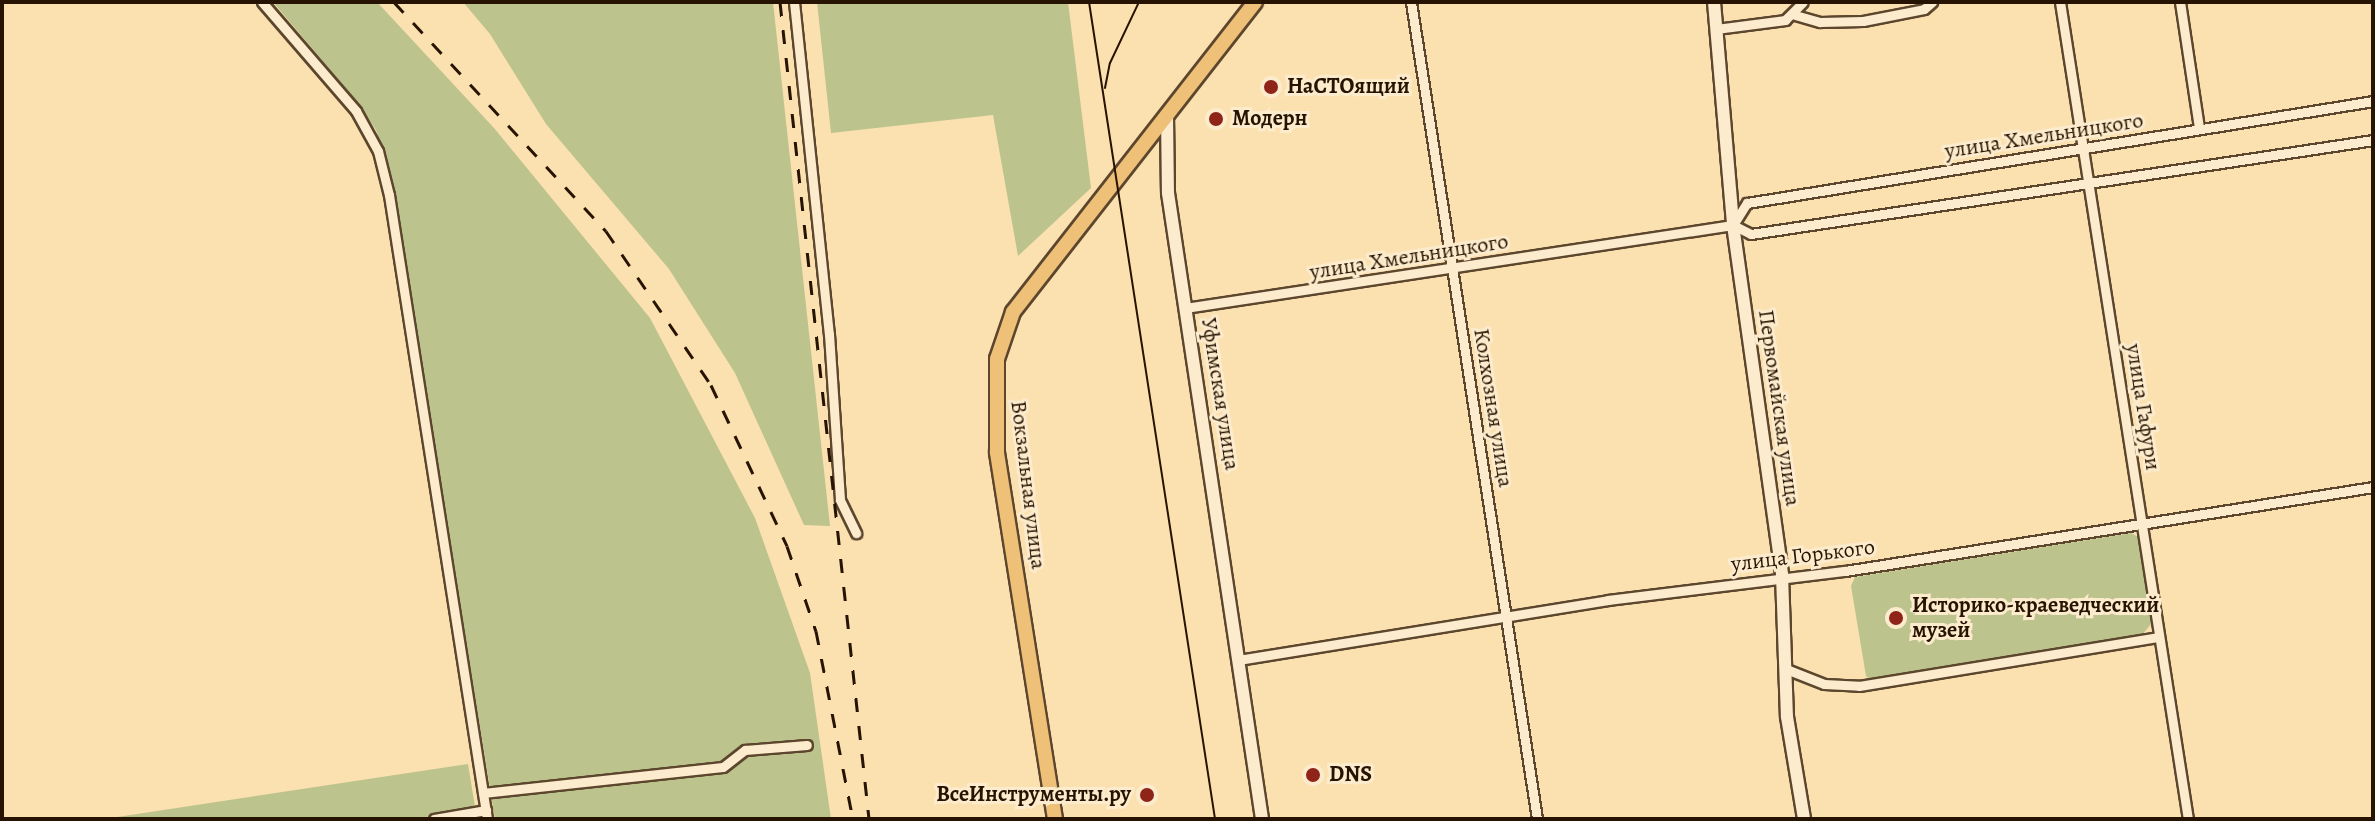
<!DOCTYPE html>
<html>
<head>
<meta charset="utf-8">
<style>
  body { margin:0 }
  #map { position:relative; width:2375px; height:821px; overflow:hidden; background:#fbe0b0; font-family:Alegreya,serif }
  div>[style] { position:absolute }
  .green>* { inset:0; background:#bcc38d }
  .roads { filter:drop-shadow(2px 0 #5c462d) drop-shadow(-2px 0 #5c462d) drop-shadow(0 2px #5c462d) drop-shadow(0 -2px #5c462d) }
  .minor>* { height:9px; margin:-4.5px; padding:0 4.5px; transform-origin:4.5px; border-radius:4.5px; background:#fcebcc }
  .tertiary>* { height:12px; margin:-6px; padding:0 6px; transform-origin:6px; border-radius:6px; background:#fcebcc }
  .primary>* { height:14px; margin:-7px; padding:0 7px; transform-origin:7px; border-radius:7px; background:#eec078 }
  .tram>* { height:2px; margin:-1px; padding:0 1px; transform-origin:1px; border-radius:1px; background:#271301 }
  .rail>* { height:3px; margin-top:-1.5px; transform-origin:0; background:repeating-linear-gradient(90deg,#271301 0 14px,transparent 0 28px) }
  .dots>* { width:22px; height:22px; translate:-50% -50%; box-sizing:border-box; border:4px solid #fcebcc; border-radius:50% }
  span { translate:-50% -50%; white-space:nowrap; text-align:center; line-height:1.15; -webkit-text-stroke:6px #fcebcc; paint-order:stroke }
  .poi-label { font-size:22px; color:#271301; font-weight:700 }
  .left { translate:0 -50%; text-align:left }
  .right { translate:-100% -50%; text-align:right }
  .street-label { font-size:22px; color:#271301 }
  .frame { position:absolute; inset:0; border:4px solid #271301; pointer-events:none }
</style>
</head>
<body>
<div id="map">
  <div class="green">
    <i style="clip-path:polygon(273px 2px,377px 2px,494px 128px,650px 318px,755px 518px,810px 673px,831px 819px,495px 819px,388px 164px,376px 130px,358px 103px)"></i>
    <i style="clip-path:polygon(463px 2px,773px 2px,830px 526px,804px 525px,735px 373px,669px 269px,546px 124px,490px 34px)"></i>
    <i style="clip-path:polygon(817px 2px,1068px 2px,1091px 188px,1018px 256px,993px 115px,831px 133px)"></i>
    <i style="clip-path:polygon(2131px 533px,2140px 538px,2151px 624px,2142px 635px,1871px 680px,1866px 676px,1851px 586px,1855px 577px)"></i>
    <i style="clip-path:polygon(468px 764px,477px 819px,104px 819px)"></i>
  </div>
  <div class="roads">
    <div class="minor">
      <i style="left:262px;top:2px;width:144px;rotate:49.2deg"></i>
      <i style="left:356px;top:111px;width:46px;rotate:61.2deg"></i>
      <i style="left:378px;top:151px;width:45px;rotate:76deg"></i>
      <i style="left:389px;top:195px;width:632px;rotate:81.07deg"></i>
      <i style="left:794px;top:2px;width:334px;rotate:84deg"></i>
      <i style="left:829px;top:334px;width:166px;rotate:86.2deg"></i>
      <i style="left:840px;top:500px;width:37px;rotate:64deg"></i>
      <i style="left:1411px;top:2px;width:827px;rotate:81.23deg"></i>
      <i style="left:2060px;top:2px;width:827px;rotate:81.1deg"></i>
      <i style="left:2180px;top:2px;width:127px;rotate:81.4deg"></i>
      <i style="left:1795px;top:15px;width:26px;rotate:16deg"></i>
      <i style="left:1820px;top:22px;width:43px;rotate:-1.3deg"></i>
      <i style="left:1863px;top:21px;width:62px;rotate:-11.1deg"></i>
      <i style="left:1924px;top:9px;width:11px;rotate:-41deg"></i>
      <i style="left:1716px;top:29px;width:70px;rotate:-7.4deg"></i>
      <i style="left:1785px;top:20px;width:25px;rotate:-45deg"></i>
      <i style="left:1733px;top:225px;width:26px;rotate:-58deg"></i>
      <i style="left:1747px;top:203px;width:634px;rotate:-9.25deg"></i>
      <i style="left:1185px;top:308px;width:554px;rotate:-8.61deg"></i>
      <i style="left:1733px;top:225px;width:20px;rotate:27deg"></i>
      <i style="left:1751px;top:234px;width:629px;rotate:-8.59deg"></i>
      <i style="left:1238px;top:660px;width:375px;rotate:-9.2deg"></i>
      <i style="left:1608px;top:600px;width:239px;rotate:-7deg"></i>
      <i style="left:1845px;top:571px;width:535px;rotate:-9.04deg"></i>
      <i style="left:1786px;top:669px;width:41px;rotate:21.5deg"></i>
      <i style="left:1824px;top:684px;width:35px;rotate:3deg"></i>
      <i style="left:1859px;top:686px;width:304px;rotate:-9.3deg"></i>
      <i style="left:483px;top:793px;width:241px;rotate:-6.2deg"></i>
      <i style="left:723px;top:767px;width:28px;rotate:-38deg"></i>
      <i style="left:745px;top:750px;width:62px;rotate:-4.6deg"></i>
      <i style="left:434px;top:819px;width:53px;rotate:-9.8deg"></i>
    </div>
    <div class="tertiary">
      <i style="left:1714px;top:2px;width:224px;rotate:85.1deg"></i>
      <i style="left:1733px;top:225px;width:353px;rotate:82deg"></i>
      <i style="left:1782px;top:575px;width:142px;rotate:88deg"></i>
      <i style="left:1787px;top:717px;width:103px;rotate:80.5deg"></i>
      <i style="left:1167px;top:115px;width:78px;rotate:89.3deg"></i>
      <i style="left:1168px;top:193px;width:633px;rotate:81.46deg"></i>
    </div>
    <div class="primary">
      <i style="left:1055px;top:819px;width:372px;rotate:-99deg"></i>
      <i style="left:997px;top:452px;width:93px;rotate:-90deg"></i>
      <i style="left:997px;top:359px;width:50px;rotate:-71.2deg"></i>
      <i style="left:1013px;top:312px;width:393px;rotate:-52deg"></i>
    </div>
  </div>
  <div class="tram">
    <i style="left:1089px;top:2px;width:827px;rotate:81.23deg"></i>
    <i style="left:1105px;top:88px;width:25px;rotate:-79deg"></i>
    <i style="left:1110px;top:63px;width:68px;rotate:-64.6deg"></i>
  </div>
  <div class="rail">
    <i style="left:394px;top:2px;width:312px;rotate:47.2deg"></i>
    <i style="left:606px;top:231px;width:186px;rotate:55.7deg"></i>
    <i style="left:711px;top:385px;width:178px;rotate:64.7deg"></i>
    <i style="left:787px;top:546px;width:90px;rotate:71.2deg"></i>
    <i style="left:816px;top:631px;width:192px;rotate:78.9deg"></i>
    <i style="left:780px;top:2px;width:822px;rotate:83.78deg"></i>
  </div>
  <div class="dots">
    <i style="left:1271px;top:87px;background:#8f2418"></i>
    <i style="left:1216px;top:119px;background:#8f2418"></i>
    <i style="left:1896px;top:618px;background:#8f2418"></i>
    <i style="left:1313px;top:775px;background:#8f2418"></i>
    <i style="left:1147px;top:795px;background:#8f2418"></i>
  </div>
  <div class="poi-label">
    <span class="left" style="left:1287px;top:87px">НаСТОящий</span>
    <span class="left" style="left:1232px;top:119px">Модерн</span>
    <span class="left" style="left:1912px;top:618px">Историко-краеведческий<br>музей</span>
    <span class="left" style="left:1329px;top:775px">DNS</span>
    <span class="right" style="left:1131px;top:795px">ВсеИнструменты.ру</span>
  </div>
  <div class="street-label">
    <span style="left:2044px;top:136px;rotate:-9deg">улица Хмельницкого</span>
    <span style="left:1409px;top:257px;rotate:-9deg">улица Хмельницкого</span>
    <span style="left:1220px;top:394px;rotate:81deg">Уфимская улица</span>
    <span style="left:2143px;top:407px;rotate:81deg">улица Гафури</span>
    <span style="left:1493px;top:408px;rotate:81deg">Колхозная улица</span>
    <span style="left:1779px;top:408px;rotate:82deg">Первомайская улица</span>
    <span style="left:1028px;top:485px;rotate:83deg">Вокзальная улица</span>
    <span style="left:1803px;top:556px;rotate:-7deg">улица Горького</span>
  </div>
  <div class="frame"></div>
</div>
</body>
</html>
